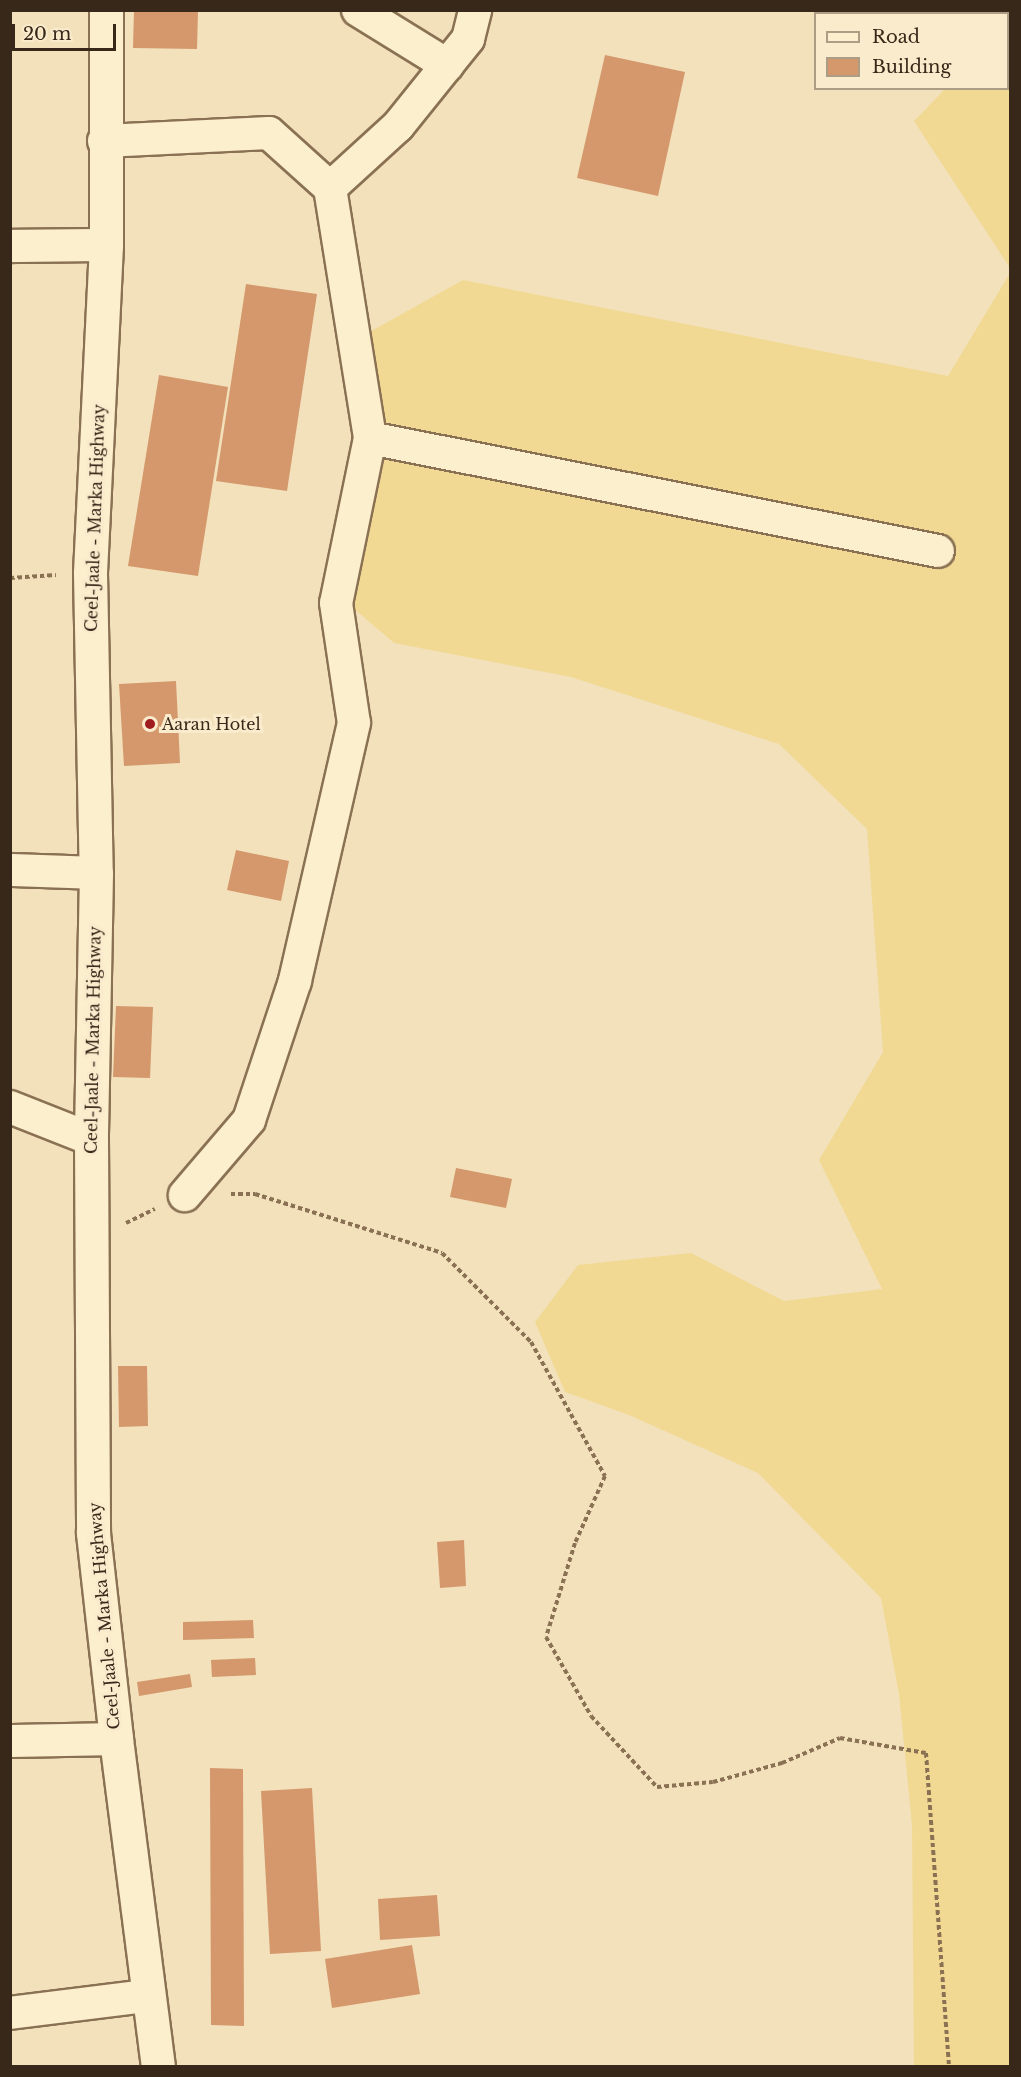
<!DOCTYPE html>
<html>
<head>
<meta charset="utf-8">
<style>
  body { margin:0 }
  #map { position:relative; width:1021px; height:2077px; overflow:hidden; background:#f2e1bb; font-family:"Libre Baskerville",serif }
  div>[style] { position:absolute }
  .sand>* { inset:0; background:#f1d994 }
  .building>* { inset:0; background:#d4986c }
  .path>* { height:4px; margin-top:-2px; transform-origin:0; background:repeating-linear-gradient(90deg,#8a7153 0 4.5px,transparent 0 7.5px) }
  .roads { filter:drop-shadow(2px 0 #8a7153) drop-shadow(-2px 0 #8a7153) drop-shadow(0 2px #8a7153) drop-shadow(0 -2px #8a7153) }
  .street>* { height:32px; margin:-16px; padding:0 16px; transform-origin:16px; border-radius:16px; background:#fcefce }
  .secondary>* { height:33px; margin:-16.5px; padding:0 16.5px; transform-origin:16.5px; border-radius:16.5px; background:#fcefce }
  .dots>* { width:16px; height:16px; translate:-50% -50%; box-sizing:border-box; border:3px solid #f9ebcb; border-radius:50% }
  span { translate:-50% -50%; white-space:nowrap; text-align:center; line-height:1.15; -webkit-text-stroke:6px #f9ebcb; paint-order:stroke }
  .street-label { font-size:16px; color:#38281a }
  .poi-label { font-size:16px; color:#38281a }
  .left { translate:0 -50%; text-align:left }
  .frame { position:absolute; inset:0; border:12px solid #38281a; pointer-events:none }
  .legend { position:absolute; left:814px; top:12px; width:195px; height:78px; box-sizing:border-box; background:#f9ebcb; border:2px solid #ac9d84; margin:0; padding:8px 10px; list-style:none; font-size:18px; color:#38281a }
  .legend li { display:flex; align-items:center; gap:12px; height:30px }
  .legend b { width:30px; border:2px solid #ac9d84 }
  .scale { position:absolute; left:12px; top:24px; width:104px; height:27px; box-sizing:border-box; border:3px solid #38281a; border-top:0; padding-left:8px; font-size:18px; line-height:21px; white-space:nowrap; color:#38281a; -webkit-text-stroke:4px #f9ebcb; paint-order:stroke }
</style>
</head>
<body>
<div id="map">
  <div class="sand">
    <i style="clip-path:polygon(996px 11px,1010px 11px,1010px 268px,914px 121px,945px 89px,1008px 88px,1008px 14px,994px 13px)"></i>
    <i style="clip-path:polygon(1010px 273px,1010px 2066px,914px 2066px,912px 1825px,899px 1694px,881px 1598px,758px 1473px,629px 1415px,565px 1392px,535px 1322px,578px 1265px,691px 1253px,784px 1301px,882px 1289px,819px 1160px,883px 1052px,867px 829px,779px 744px,571px 677px,394px 643px,331px 589px,366px 334px,463px 280px,948px 376px)"></i>
  </div>
  <div class="building">
    <i style="clip-path:polygon(134px 10px,198px 10px,197px 49px,133px 48px)"></i>
    <i style="clip-path:polygon(605px 55px,685px 72px,658px 196px,577px 178px)"></i>
    <i style="clip-path:polygon(246px 284px,317px 294px,287px 491px,216px 481px)"></i>
    <i style="clip-path:polygon(159px 375px,228px 387px,198px 576px,128px 566px)"></i>
    <i style="clip-path:polygon(176px 681px,180px 763px,124px 766px,119px 684px)"></i>
    <i style="clip-path:polygon(236px 850px,289px 861px,281px 901px,227px 890px)"></i>
    <i style="clip-path:polygon(116px 1006px,153px 1007px,150px 1078px,113px 1077px)"></i>
    <i style="clip-path:polygon(456px 1168px,512px 1179px,506px 1208px,450px 1197px)"></i>
    <i style="clip-path:polygon(118px 1366px,147px 1366px,148px 1426px,119px 1427px)"></i>
    <i style="clip-path:polygon(464px 1540px,466px 1586px,440px 1588px,437px 1542px)"></i>
    <i style="clip-path:polygon(253px 1620px,254px 1638px,183px 1640px,183px 1622px)"></i>
    <i style="clip-path:polygon(255px 1658px,256px 1675px,212px 1677px,211px 1660px)"></i>
    <i style="clip-path:polygon(190px 1674px,192px 1687px,139px 1696px,137px 1682px)"></i>
    <i style="clip-path:polygon(210px 1768px,243px 1769px,244px 2026px,211px 2025px)"></i>
    <i style="clip-path:polygon(312px 1788px,321px 1951px,270px 1954px,261px 1791px)"></i>
    <i style="clip-path:polygon(437px 1895px,440px 1936px,380px 1940px,378px 1899px)"></i>
    <i style="clip-path:polygon(412px 1945px,420px 1994px,332px 2008px,325px 1959px)"></i>
  </div>
  <div class="path">
    <i style="left:10px;top:578px;width:46px;rotate:-3.7deg"></i>
    <i style="left:231px;top:1194px;width:24px"></i>
    <i style="left:255px;top:1194px;width:196px;rotate:17.5deg"></i>
    <i style="left:442px;top:1253px;width:126px;rotate:45deg"></i>
    <i style="left:531px;top:1342px;width:153px;rotate:61.1deg"></i>
    <i style="left:605px;top:1476px;width:73px;rotate:114.1deg"></i>
    <i style="left:575px;top:1543px;width:98px;rotate:107.1deg"></i>
    <i style="left:546px;top:1637px;width:91px;rotate:60.3deg"></i>
    <i style="left:591px;top:1716px;width:97px;rotate:47.1deg"></i>
    <i style="left:657px;top:1787px;width:56px;rotate:-5.1deg"></i>
    <i style="left:713px;top:1782px;width:72px;rotate:-15.4deg"></i>
    <i style="left:782px;top:1763px;width:63px;rotate:-23.3deg"></i>
    <i style="left:840px;top:1738px;width:87px;rotate:9.9deg"></i>
    <i style="left:926px;top:1753px;width:314px;rotate:85.8deg"></i>
    <i style="left:126px;top:1223px;width:32px;rotate:-26deg"></i>
  </div>
  <div class="roads">
    <div class="street">
      <i style="left:358px;top:10px;width:105px;rotate:31.7deg"></i>
      <i style="left:104px;top:141px;width:165px;rotate:-2.8deg"></i>
      <i style="left:269px;top:133px;width:82px;rotate:42deg"></i>
      <i style="left:330px;top:188px;width:253px;rotate:80.9deg"></i>
      <i style="left:370px;top:438px;width:168px;rotate:101.6deg"></i>
      <i style="left:336px;top:603px;width:121px;rotate:81.5deg"></i>
      <i style="left:354px;top:723px;width:265px;rotate:102.9deg"></i>
      <i style="left:295px;top:981px;width:146px;rotate:108.3deg"></i>
      <i style="left:249px;top:1120px;width:99px;rotate:130.5deg"></i>
      <i style="left:330px;top:188px;width:92px;rotate:-42.4deg"></i>
      <i style="left:398px;top:126px;width:112px;rotate:-51.2deg"></i>
      <i style="left:468px;top:39px;width:30px;rotate:-76deg"></i>
      <i style="left:10px;top:246px;width:96px;rotate:-0.6deg"></i>
      <i style="left:370px;top:438px;width:579px;rotate:11.25deg"></i>
      <i style="left:10px;top:870px;width:86px;rotate:2deg"></i>
      <i style="left:10px;top:1107px;width:87px;rotate:21.6deg"></i>
      <i style="left:10px;top:1741px;width:106px;rotate:-1.1deg"></i>
      <i style="left:10px;top:2013px;width:138px;rotate:-7.1deg"></i>
    </div>
    <div class="secondary">
      <i style="left:106px;top:10px;width:235px;rotate:90deg"></i>
      <i style="left:106px;top:245px;width:328px;rotate:92.8deg"></i>
      <i style="left:90px;top:573px;width:300px;rotate:88.9deg"></i>
      <i style="left:96px;top:873px;width:266px;rotate:91.1deg"></i>
      <i style="left:91px;top:1139px;width:394px;rotate:89.7deg"></i>
      <i style="left:93px;top:1533px;width:207px;rotate:83.6deg"></i>
      <i style="left:116px;top:1739px;width:330px;rotate:82.7deg"></i>
    </div>
  </div>
  <div class="dots">
    <i style="left:150px;top:724px;background:#9f1d1e"></i>
  </div>
  <div class="street-label">
    <span style="left:95px;top:518px;rotate:-88deg">Ceel-Jaale - Marka Highway</span>
    <span style="left:93px;top:1040px;rotate:-89deg">Ceel-Jaale - Marka Highway</span>
    <span style="left:104px;top:1616px;rotate:-95deg">Ceel-Jaale - Marka Highway</span>
  </div>
  <div class="poi-label">
    <span class="left" style="left:162px;top:724px">Aaran Hotel</span>
  </div>
  <div class="frame"></div>
  <ul class="legend">
  <li><b style="height:8px;background:#fcefce"></b>Road</li>
  <li><b style="height:16px;background:#d4986c"></b>Building</li>
  </ul>
  <div class="scale">20 m</div>
</div>
</body>
</html>
